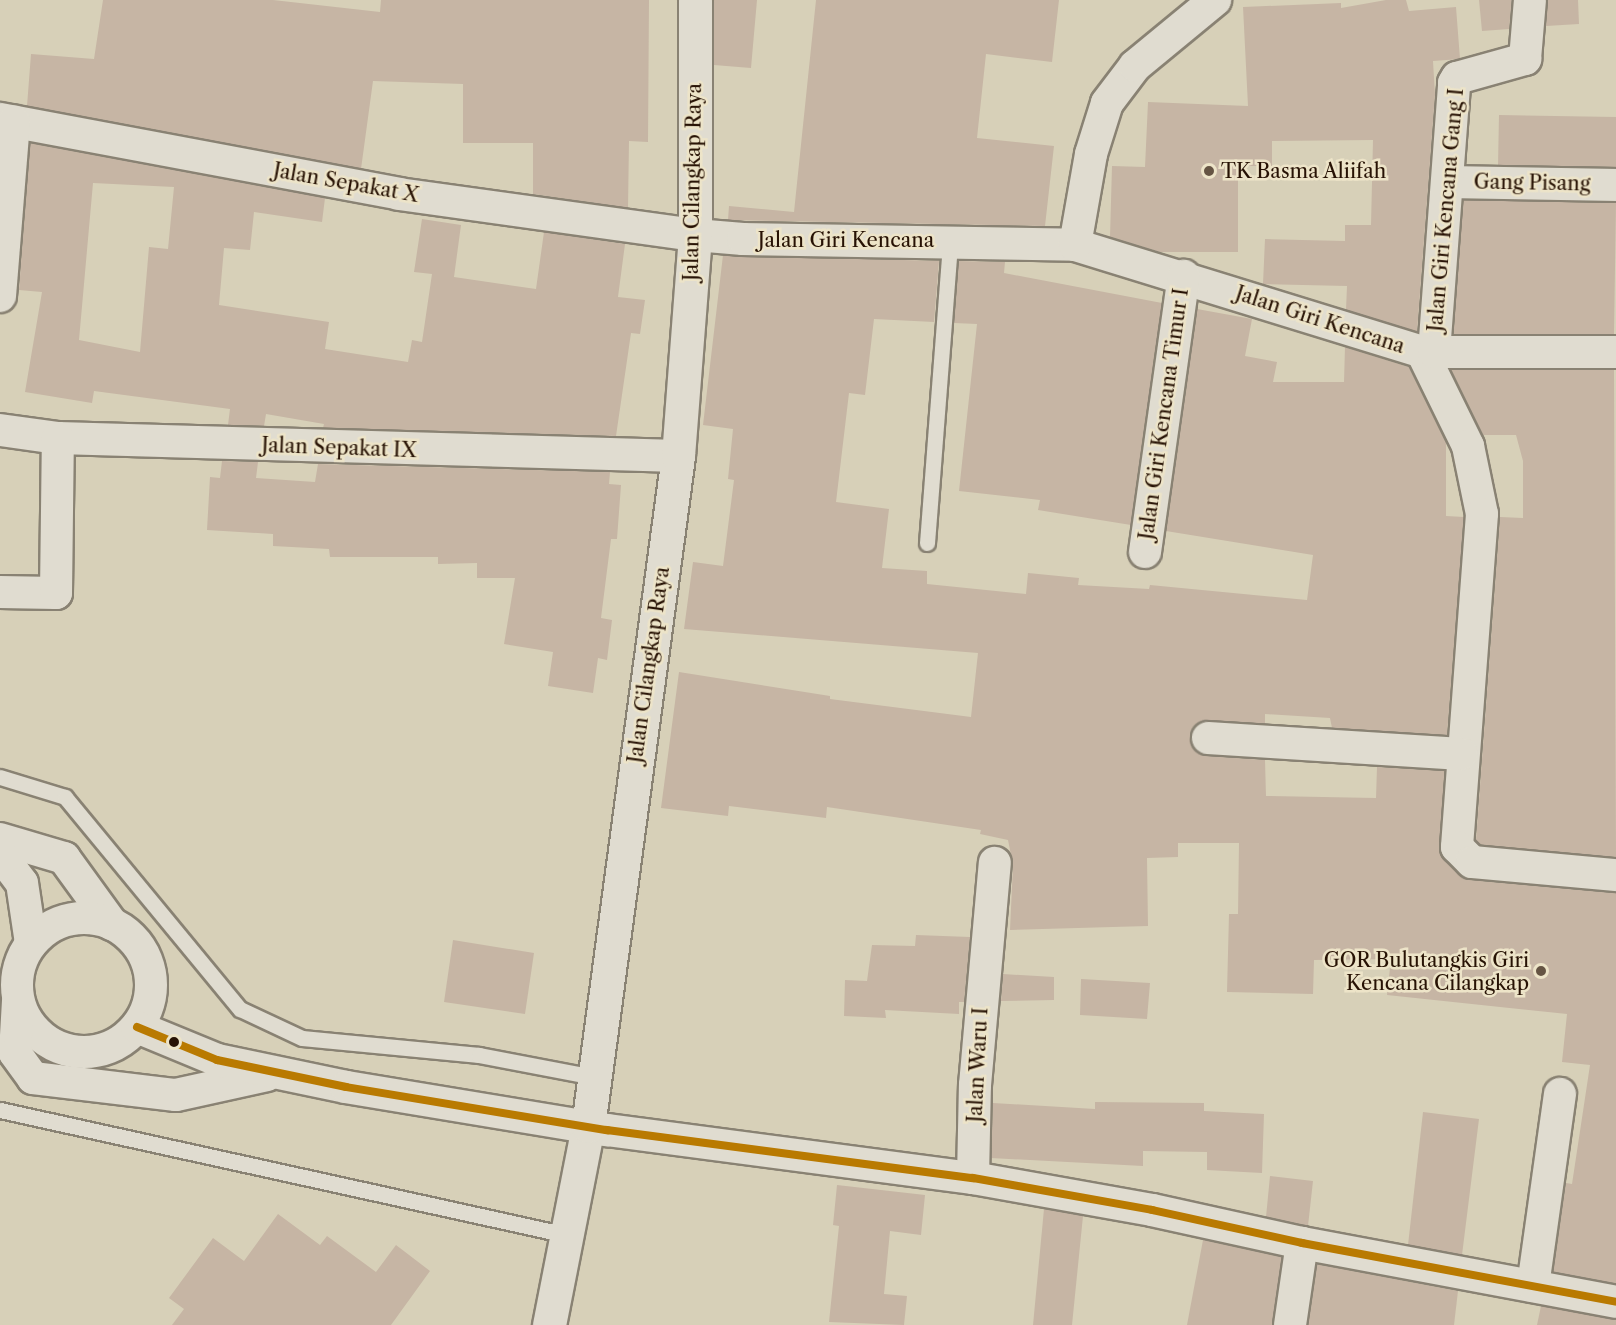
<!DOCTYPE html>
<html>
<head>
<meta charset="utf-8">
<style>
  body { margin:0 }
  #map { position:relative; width:1616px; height:1325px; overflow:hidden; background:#d7d0b8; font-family:"Libre Caslon Text",serif }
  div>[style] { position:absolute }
  .building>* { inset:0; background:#c6b5a4 }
  .roads { filter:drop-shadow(2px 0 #898273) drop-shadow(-2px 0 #898273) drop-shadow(0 2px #898273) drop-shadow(0 -2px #898273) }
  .lane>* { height:15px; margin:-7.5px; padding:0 7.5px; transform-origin:7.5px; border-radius:7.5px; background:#e0dcd0 }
  .street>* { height:32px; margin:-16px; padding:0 16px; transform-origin:16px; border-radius:16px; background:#e0dcd0 }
  .street>.ring { margin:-16px; padding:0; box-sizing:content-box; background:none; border:32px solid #e0dcd0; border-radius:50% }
  .secondary>* { height:33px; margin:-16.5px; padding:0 16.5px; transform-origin:16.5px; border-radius:16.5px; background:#e0dcd0 }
  .bus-1>* { height:8px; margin:-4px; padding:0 4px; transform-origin:4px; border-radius:4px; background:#b97a01 }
  .dots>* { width:16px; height:16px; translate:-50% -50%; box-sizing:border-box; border:3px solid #ede4c8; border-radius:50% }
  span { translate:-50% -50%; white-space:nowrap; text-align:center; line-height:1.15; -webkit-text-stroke:5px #ede4c8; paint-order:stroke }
  .poi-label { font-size:20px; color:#271204 }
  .left { translate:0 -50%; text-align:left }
  .right { translate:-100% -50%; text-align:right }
  .street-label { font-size:20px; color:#271204 }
</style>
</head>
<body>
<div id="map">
  <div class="building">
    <i style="clip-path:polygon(103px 0,273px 0,380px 12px,381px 0,649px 0,648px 142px,629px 141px,628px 208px,533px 194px,533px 143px,463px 143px,463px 84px,373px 81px,361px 169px,27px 106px,31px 54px,94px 59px)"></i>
    <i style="clip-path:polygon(714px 0,757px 0,751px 68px,714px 65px)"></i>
    <i style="clip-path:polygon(816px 0,1059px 0,1052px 62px,986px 54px,977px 138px,1054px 146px,1045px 226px,728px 220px,729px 206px,794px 212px)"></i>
    <i style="clip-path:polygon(1386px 0,1406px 0,1409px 11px,1456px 7px,1460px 59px,1433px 61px,1435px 95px,1417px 332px,1346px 310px,1347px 286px,1263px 284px,1265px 239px,1345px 241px,1345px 225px,1371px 225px,1373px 140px,1272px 141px,1272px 166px,1238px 166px,1238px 252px,1160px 252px,1110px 237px,1112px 166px,1145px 167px,1148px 102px,1248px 106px,1243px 7px,1341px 3px,1341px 8px)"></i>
    <i style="clip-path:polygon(1479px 0,1512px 0,1509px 29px,1482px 31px)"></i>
    <i style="clip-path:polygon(1548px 0,1578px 0,1579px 24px,1546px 26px)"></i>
    <i style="clip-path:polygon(1499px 115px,1616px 117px,1616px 167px,1498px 165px)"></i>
    <i style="clip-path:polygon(evenodd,30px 143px,325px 198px,322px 222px,254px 212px,250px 250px,224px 248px,219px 305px,329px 322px,325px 349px,408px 362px,412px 340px,422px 342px,432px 274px,414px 272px,422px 219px,461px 225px,454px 277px,536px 289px,544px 232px,625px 244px,618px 297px,645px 300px,640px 334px,631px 333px,616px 436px,323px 428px,324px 424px,266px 414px,264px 426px,228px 425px,230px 409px,94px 391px,92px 403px,25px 392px,42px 292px,19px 290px,30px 143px,93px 183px,174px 187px,168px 249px,149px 247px,140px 352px,79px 340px,93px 183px)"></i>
    <i style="clip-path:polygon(1463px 200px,1616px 203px,1614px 334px,1453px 334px)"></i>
    <i style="clip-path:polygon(723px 255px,939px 261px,934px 322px,874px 319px,865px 395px,849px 393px,836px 502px,889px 509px,882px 568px,927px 571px,927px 584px,1026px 594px,1028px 573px,1079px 578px,1078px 585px,1149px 589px,1150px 585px,1307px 600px,1313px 555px,1166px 531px,1197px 309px,1252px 319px,1245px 356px,1277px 362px,1273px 382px,1344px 382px,1345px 347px,1409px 367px,1446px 441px,1446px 516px,1464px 517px,1447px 735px,1332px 728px,1330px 718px,1265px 714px,1265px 724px,1201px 722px,1193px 729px,1192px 745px,1207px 756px,1265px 760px,1266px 796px,1376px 798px,1377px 767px,1445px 771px,1440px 853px,1460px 875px,1470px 880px,1616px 893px,1616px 1284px,1553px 1272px,1566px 1183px,1572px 1184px,1590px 1065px,1562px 1062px,1567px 1014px,1387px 995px,1391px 959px,1314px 960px,1313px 994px,1227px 992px,1229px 914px,1238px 914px,1239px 843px,1178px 843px,1178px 857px,1147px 858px,1148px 926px,1010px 930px,1013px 865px,1008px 840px,980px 834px,981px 830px,827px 807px,826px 818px,729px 806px,728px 816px,661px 808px,679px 672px,830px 696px,830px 699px,971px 717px,978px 653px,684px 629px,693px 562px,723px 566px,734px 480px,728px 479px,733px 429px,703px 425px)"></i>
    <i style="clip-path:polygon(958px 261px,1005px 262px,1004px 273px,1162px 303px,1131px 525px,1038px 510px,1040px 500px,959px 491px,977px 324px,954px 323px)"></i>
    <i style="clip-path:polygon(1451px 370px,1614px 370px,1616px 857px,1480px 845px,1476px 840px,1500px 517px,1523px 518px,1523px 461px,1516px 435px,1483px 435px)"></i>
    <i style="clip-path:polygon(222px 461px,258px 462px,256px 478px,315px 482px,318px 464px,610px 472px,609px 484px,621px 485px,617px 539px,611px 539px,601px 618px,612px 620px,607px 660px,598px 658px,593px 693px,548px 686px,553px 652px,504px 644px,515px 578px,477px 578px,477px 563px,438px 564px,438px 557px,330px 557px,329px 549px,273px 546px,273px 534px,207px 530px,210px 477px,220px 478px)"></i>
    <i style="clip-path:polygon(916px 935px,970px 937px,964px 1002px,959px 1002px,959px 1014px,885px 1010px,886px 1018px,844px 1016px,845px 980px,867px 981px,872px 945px,915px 946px)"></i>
    <i style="clip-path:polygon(453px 940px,534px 953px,525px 1014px,444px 1002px)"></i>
    <i style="clip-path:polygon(1003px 974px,1054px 977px,1054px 1000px,1001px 1001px)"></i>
    <i style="clip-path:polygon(1081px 979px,1150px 983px,1147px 1019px,1080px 1015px)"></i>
    <i style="clip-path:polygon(1095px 1102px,1204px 1103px,1204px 1111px,1264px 1114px,1262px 1173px,1207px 1170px,1207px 1152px,1143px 1151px,1143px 1166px,991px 1158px,993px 1103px,1095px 1109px)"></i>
    <i style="clip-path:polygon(1423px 1112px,1479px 1119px,1462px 1255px,1408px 1245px)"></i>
    <i style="clip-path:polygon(1270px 1176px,1313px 1181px,1308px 1226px,1266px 1217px)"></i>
    <i style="clip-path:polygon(837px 1185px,925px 1195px,921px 1235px,890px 1231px,884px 1294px,907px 1296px,904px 1325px,829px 1322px,839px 1226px,833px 1225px)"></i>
    <i style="clip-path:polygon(1044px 1209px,1083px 1216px,1072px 1325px,1033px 1325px)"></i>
    <i style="clip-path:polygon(278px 1214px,320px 1245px,327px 1236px,376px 1272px,396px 1245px,430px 1271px,391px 1325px,172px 1325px,184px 1309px,169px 1298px,213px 1238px,244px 1261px)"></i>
    <i style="clip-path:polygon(1203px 1240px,1282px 1257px,1272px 1325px,1187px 1325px)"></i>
    <i style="clip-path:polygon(1317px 1264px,1458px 1291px,1454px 1325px,1308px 1325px)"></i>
    <i style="clip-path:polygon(1541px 1306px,1616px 1320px,1616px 1325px,1537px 1325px)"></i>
  </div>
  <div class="roads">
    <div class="lane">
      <i style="left:927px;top:543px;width:303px;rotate:-85.6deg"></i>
      <i style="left:0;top:777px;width:68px;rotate:17.1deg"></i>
      <i style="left:65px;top:797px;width:275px;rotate:50.5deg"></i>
      <i style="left:240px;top:1009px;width:68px;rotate:25.1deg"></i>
      <i style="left:302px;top:1038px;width:178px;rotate:5.5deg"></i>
      <i style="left:479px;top:1055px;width:117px;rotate:10.8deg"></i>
      <i style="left:0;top:1110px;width:581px;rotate:12.43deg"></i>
    </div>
    <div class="street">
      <i style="left:0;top:119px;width:406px;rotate:10.6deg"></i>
      <i style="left:399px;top:194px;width:299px;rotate:7.9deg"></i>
      <i style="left:695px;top:235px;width:48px;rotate:4.8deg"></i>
      <i style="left:743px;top:239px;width:332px;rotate:1deg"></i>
      <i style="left:1075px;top:245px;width:363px;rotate:17.1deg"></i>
      <i style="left:1422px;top:352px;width:105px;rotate:63.9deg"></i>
      <i style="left:1468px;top:446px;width:69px;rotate:78.4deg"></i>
      <i style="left:1482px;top:514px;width:334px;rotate:94.3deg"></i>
      <i style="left:1457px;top:847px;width:21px;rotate:45deg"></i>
      <i style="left:1472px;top:862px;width:145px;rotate:5.2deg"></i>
      <i style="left:1449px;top:182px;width:167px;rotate:1deg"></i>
      <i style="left:1075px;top:245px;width:92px;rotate:-80deg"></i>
      <i style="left:1091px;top:154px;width:53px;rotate:-72.6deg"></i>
      <i style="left:1107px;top:103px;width:46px;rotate:-52.9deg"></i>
      <i style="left:1135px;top:66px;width:104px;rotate:-39.5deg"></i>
      <i style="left:0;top:296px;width:175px;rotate:-85.4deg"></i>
      <i style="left:1422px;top:352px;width:12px"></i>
      <i style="left:1434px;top:352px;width:270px;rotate:-85.7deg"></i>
      <i style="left:1454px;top:83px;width:6px;rotate:-59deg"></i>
      <i style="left:1457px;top:78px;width:71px;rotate:-15.6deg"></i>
      <i style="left:1525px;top:59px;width:59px;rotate:-85.2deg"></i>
      <i style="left:1434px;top:352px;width:182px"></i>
      <i style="left:0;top:430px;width:59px;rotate:7.9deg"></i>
      <i style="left:58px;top:438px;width:620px;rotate:1.66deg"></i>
      <i style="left:1145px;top:552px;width:279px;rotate:-82deg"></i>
      <i style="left:0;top:592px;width:56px;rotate:1deg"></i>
      <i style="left:56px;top:593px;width:155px;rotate:-89.3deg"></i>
      <i style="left:1208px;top:738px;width:254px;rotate:3.6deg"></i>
      <i style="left:0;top:839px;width:67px;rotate:16.5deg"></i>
      <i style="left:64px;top:858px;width:82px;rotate:54deg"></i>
      <i style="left:0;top:854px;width:36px;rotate:53deg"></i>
      <i style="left:22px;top:883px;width:61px;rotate:81.5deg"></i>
      <i class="ring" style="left:17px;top:918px;width:102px;height:102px"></i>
      <i style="left:18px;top:1001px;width:52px;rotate:93.3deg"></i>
      <i style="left:15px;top:1053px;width:31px;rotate:54deg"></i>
      <i style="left:33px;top:1078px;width:144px;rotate:6.8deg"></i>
      <i style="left:176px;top:1095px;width:93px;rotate:-12.4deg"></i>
      <i style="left:137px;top:1027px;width:87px;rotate:22.4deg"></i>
      <i style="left:217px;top:1060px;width:132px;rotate:11.8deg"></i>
      <i style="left:346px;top:1087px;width:265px;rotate:9.4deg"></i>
      <i style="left:607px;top:1130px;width:369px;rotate:7.5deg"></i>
      <i style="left:973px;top:1178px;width:182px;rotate:10.1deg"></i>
      <i style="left:1152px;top:1210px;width:154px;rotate:12.4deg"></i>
      <i style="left:1302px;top:1243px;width:319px;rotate:10.6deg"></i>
      <i style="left:973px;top:1178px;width:93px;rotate:-88.8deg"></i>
      <i style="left:975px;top:1085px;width:223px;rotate:-84.9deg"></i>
      <i style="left:1533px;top:1286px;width:194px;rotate:-82deg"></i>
      <i style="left:1290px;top:1325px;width:83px;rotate:-81.7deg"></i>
    </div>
    <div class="secondary">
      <i style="left:549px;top:1325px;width:203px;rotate:-78.9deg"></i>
      <i style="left:588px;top:1126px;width:676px;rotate:-82.35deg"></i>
      <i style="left:678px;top:456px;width:222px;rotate:-85.6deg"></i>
      <i style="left:695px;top:235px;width:235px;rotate:-90deg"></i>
    </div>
  </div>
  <div class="bus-1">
    <i style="left:137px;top:1027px;width:87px;rotate:22.4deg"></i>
    <i style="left:217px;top:1060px;width:132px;rotate:11.8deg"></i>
    <i style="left:346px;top:1087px;width:265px;rotate:9.4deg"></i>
    <i style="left:607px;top:1130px;width:369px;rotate:7.5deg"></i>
    <i style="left:973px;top:1178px;width:182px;rotate:10.1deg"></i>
    <i style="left:1152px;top:1210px;width:154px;rotate:12.4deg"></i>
    <i style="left:1302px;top:1243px;width:319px;rotate:10.6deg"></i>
  </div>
  <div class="dots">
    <i style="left:1209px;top:171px;background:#655443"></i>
    <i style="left:1541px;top:971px;background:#655443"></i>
    <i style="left:174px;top:1042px;background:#271204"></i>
  </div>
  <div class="poi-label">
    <span class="left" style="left:1221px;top:171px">TK Basma Aliifah</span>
    <span class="right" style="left:1529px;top:972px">GOR Bulutangkis Giri<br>Kencana Cilangkap</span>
  </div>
  <div class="street-label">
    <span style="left:693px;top:182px;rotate:-89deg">Jalan Cilangkap Raya</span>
    <span style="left:346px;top:183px;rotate:10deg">Jalan Sepakat X</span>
    <span style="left:1532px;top:183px;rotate:1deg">Gang Pisang</span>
    <span style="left:1446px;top:210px;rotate:-85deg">Jalan Giri Kencana Gang I</span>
    <span style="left:846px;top:240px">Jalan Giri Kencana</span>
    <span style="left:1320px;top:320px;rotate:18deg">Jalan Giri Kencana</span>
    <span style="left:1164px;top:414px;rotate:-82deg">Jalan Giri Kencana Timur I</span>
    <span style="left:339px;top:448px;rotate:2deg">Jalan Sepakat IX</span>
    <span style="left:649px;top:665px;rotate:-82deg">Jalan Cilangkap Raya</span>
    <span style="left:978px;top:1065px;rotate:-87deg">Jalan Waru I</span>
  </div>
</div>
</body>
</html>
